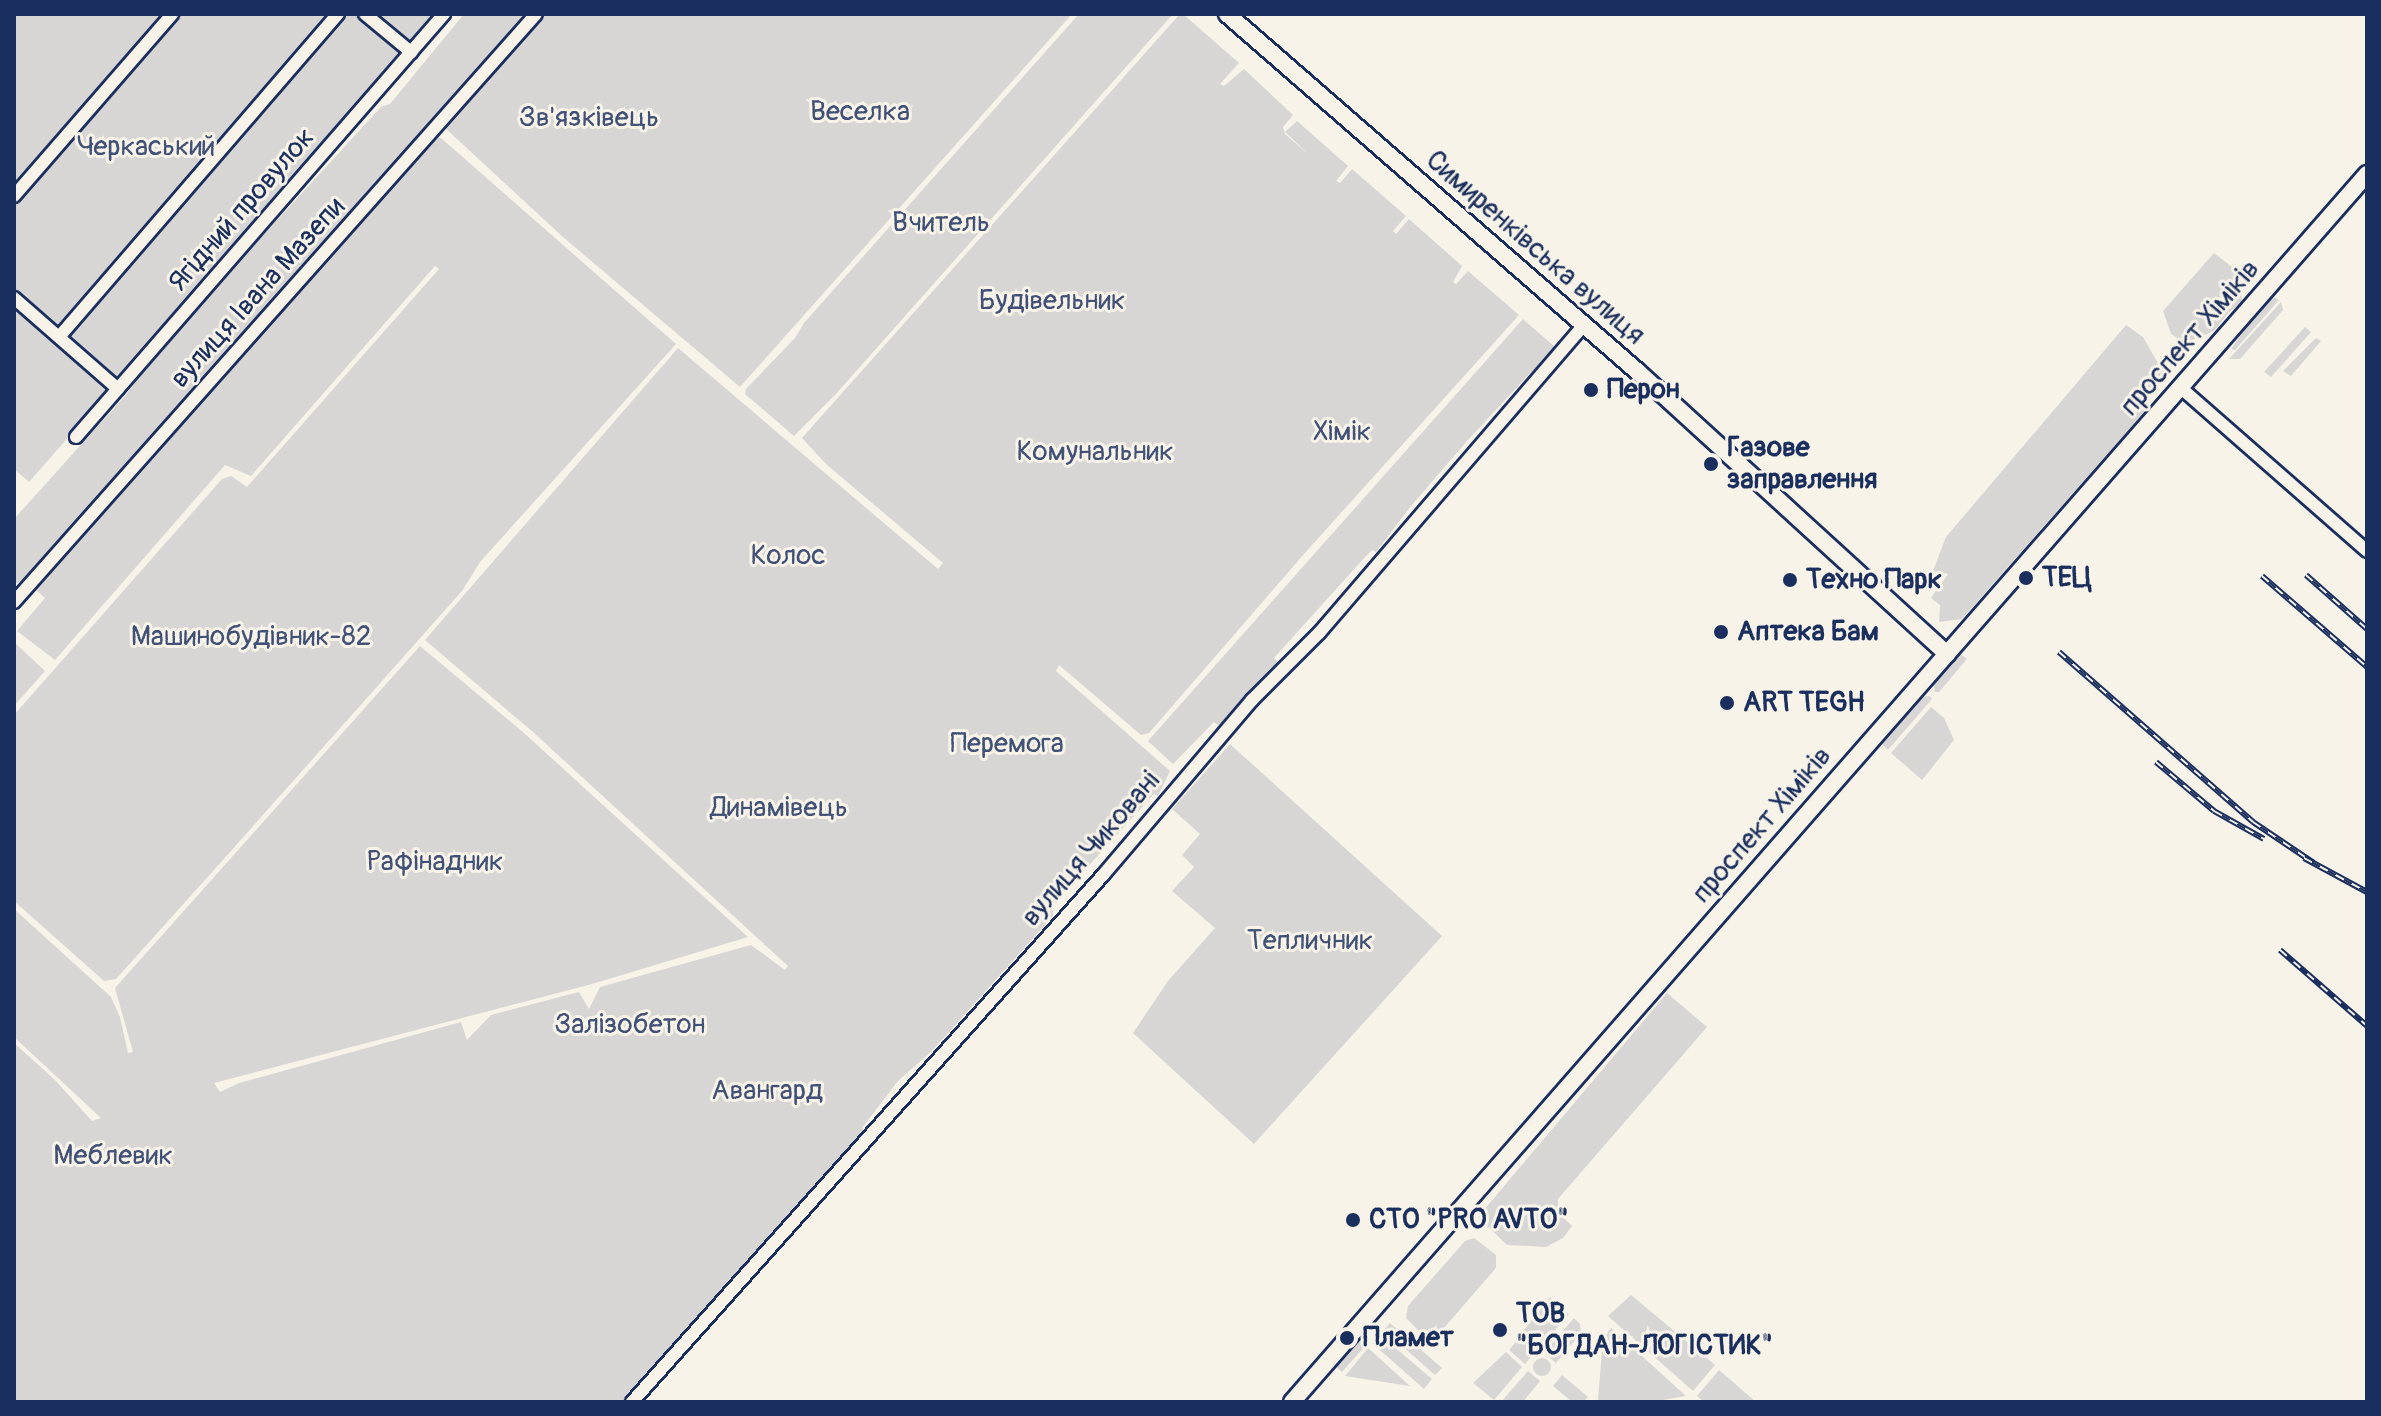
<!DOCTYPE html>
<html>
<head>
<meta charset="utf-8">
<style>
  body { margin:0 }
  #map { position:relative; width:2381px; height:1416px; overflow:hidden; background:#f7f3e8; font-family:Pangolin,sans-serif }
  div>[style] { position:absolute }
  .green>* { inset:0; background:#d7d6d4 }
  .round { border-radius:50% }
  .roads { filter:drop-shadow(2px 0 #1b2f5e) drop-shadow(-2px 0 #1b2f5e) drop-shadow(0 2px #1b2f5e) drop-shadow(0 -2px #1b2f5e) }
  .minor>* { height:12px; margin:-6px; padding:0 6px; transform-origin:6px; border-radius:6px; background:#f7f3e8 }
  .major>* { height:16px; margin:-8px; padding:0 8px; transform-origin:8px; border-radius:8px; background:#f7f3e8 }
  .rail>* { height:6px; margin-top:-3px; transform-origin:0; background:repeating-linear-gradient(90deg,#f7f3e8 0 9px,#1b2f5e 0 18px); box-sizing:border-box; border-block:2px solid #1b2f5e }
  .dots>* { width:22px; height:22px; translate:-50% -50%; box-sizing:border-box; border:4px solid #f7f3e8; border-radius:50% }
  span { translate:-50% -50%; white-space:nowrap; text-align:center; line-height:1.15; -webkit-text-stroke:6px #f7f3e8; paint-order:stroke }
  .park-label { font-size:28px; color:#415076 }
  .street-label { font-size:28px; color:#1b2f5e }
  .poi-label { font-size:28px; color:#1b2f5e; font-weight:700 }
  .left { translate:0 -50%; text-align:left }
  .frame { position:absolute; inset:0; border:16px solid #1b2f5e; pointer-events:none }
</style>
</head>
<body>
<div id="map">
  <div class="green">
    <i style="clip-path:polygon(14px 14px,440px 14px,29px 482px,14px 469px)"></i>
    <i style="clip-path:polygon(464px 14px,528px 14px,136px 458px,23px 581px,14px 584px,14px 519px,125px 396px,168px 339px,381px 107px,390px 104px)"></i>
    <i style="clip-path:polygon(539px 14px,1072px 14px,740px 387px,563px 237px,444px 127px)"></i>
    <i style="clip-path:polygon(1079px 14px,1173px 14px,835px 395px,794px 436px,745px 394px,746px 389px,795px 338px,804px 323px)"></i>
    <i style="clip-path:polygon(1183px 14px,1239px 63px,1220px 84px,1224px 86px,1244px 69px,1293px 115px,1283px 127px,1285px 134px,1308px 154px,1285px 132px,1297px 121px,1348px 166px,1336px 181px,1340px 183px,1352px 169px,1406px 216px,1393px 231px,1396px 234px,1409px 219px,1462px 266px,1453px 282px,1456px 284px,1468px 271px,1519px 315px,1304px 554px,1149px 733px,1141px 735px,1059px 665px,1056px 671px,1170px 771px,1158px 796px,1154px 794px,1053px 905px,1053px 916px,932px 1051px,898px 1081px,862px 1128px,867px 1133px,806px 1195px,625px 1402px,14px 1402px,14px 1043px,54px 1079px,92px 1121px,101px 1118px,14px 1037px,14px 909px,111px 997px,120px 1017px,128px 1053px,133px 1052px,115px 988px,420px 646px,524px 733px,748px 937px,592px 984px,214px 1083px,220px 1092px,239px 1083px,461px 1022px,467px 1040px,491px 1015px,579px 992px,589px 1009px,600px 987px,751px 945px,785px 970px,788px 966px,533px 732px,425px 640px,678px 348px,938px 569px,943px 563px,826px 464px,802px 438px,1179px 15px)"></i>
    <i style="clip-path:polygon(435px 138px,441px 138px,676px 344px,480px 562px,462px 591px,231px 851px,116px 979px,104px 981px,14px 901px,14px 715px,222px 479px,231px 476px,247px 487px,439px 269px,435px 266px,251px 476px,225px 465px,55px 660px,17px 631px,45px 598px,35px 589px)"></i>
    <i style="clip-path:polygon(2214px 253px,2241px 274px,2242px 303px,2229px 312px,2214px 331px,2185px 343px,2171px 334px,2163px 311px)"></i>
    <i style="clip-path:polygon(2274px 297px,2279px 300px,2235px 350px,2231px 349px,2245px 329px,2244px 325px)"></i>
    <i style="clip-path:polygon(2281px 302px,2283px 310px,2240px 359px,2229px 359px)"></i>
    <i style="clip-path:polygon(1523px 319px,1555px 347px,1540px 364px,1542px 366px,1531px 372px,1467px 441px,1411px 506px,1376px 552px,1372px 550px,1365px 557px,1274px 658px,1279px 663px,1221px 727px,1214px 722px,1173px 764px,1148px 741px)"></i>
    <i style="clip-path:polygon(2126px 325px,2143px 337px,2163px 372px,2152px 388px,2147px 409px,1962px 619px,1939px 622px,1940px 605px,1931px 598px,1948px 574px,1933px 571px,1946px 537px)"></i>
    <i style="clip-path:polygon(2305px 327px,2311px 332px,2271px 377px,2264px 372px)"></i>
    <i style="clip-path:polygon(2316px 338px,2321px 341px,2291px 376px,2283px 371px)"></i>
    <i style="clip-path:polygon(14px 642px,45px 671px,14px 706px)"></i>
    <i style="clip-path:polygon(1959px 653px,1967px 659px,1939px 692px,1935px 692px,1933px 682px)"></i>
    <i style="clip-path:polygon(1930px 696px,1932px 699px,1888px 750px,1880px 742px,1920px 697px)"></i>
    <i style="clip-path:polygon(1931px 707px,1944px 718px,1954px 740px,1922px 780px,1891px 753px)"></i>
    <i style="clip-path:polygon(1230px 744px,1442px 936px,1254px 1144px,1133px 1033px,1168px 981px,1215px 928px,1172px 891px,1194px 867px,1182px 855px,1200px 834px,1172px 809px)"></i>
    <i style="clip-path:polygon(1667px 993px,1707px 1027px,1558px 1199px,1558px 1212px,1572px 1226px,1563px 1238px,1546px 1247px,1507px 1245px,1478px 1217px)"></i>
    <i style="clip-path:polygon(1474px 1238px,1496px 1255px,1496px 1268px,1437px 1336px,1422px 1334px,1406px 1318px,1408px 1306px,1465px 1241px)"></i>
    <i style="clip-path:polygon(1631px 1295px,1715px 1365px,1693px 1391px,1608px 1316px)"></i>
    <i style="clip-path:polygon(1550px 1297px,1569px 1314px,1539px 1349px,1521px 1334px)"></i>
    <i style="clip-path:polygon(1574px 1318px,1580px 1324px,1581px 1333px,1556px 1363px,1544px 1353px)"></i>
    <i style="clip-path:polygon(1390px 1323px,1442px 1368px,1435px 1375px,1384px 1330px)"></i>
    <i style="clip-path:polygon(1611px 1328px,1686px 1396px,1651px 1402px,1601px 1402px,1598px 1399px,1603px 1339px)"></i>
    <i style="clip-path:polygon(1379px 1334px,1432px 1379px,1424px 1389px,1372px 1343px)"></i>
    <i style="clip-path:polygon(1520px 1337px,1536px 1351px,1525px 1364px,1509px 1350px)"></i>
    <i style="clip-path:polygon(1360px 1338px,1367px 1344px,1342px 1372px,1335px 1366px)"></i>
    <i style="clip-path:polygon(1368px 1348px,1410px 1386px,1345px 1376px)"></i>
    <i style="clip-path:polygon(1506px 1352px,1522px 1367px,1494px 1400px,1473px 1383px)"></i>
    <i class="round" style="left:1533px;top:1358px;width:18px;height:18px"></i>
    <i style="clip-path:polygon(1719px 1370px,1756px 1402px,1704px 1402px,1697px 1396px)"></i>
    <i style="clip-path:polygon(1528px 1371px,1540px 1381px,1523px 1402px,1501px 1402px)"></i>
    <i style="clip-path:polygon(1562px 1375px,1588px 1397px,1583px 1402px,1572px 1402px,1553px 1386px)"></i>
  </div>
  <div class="roads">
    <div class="minor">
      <i style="left:365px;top:14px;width:60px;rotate:39.6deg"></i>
      <i style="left:14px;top:196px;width:241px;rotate:-49deg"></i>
      <i style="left:14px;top:298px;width:138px;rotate:41.2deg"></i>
      <i style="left:59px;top:337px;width:427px;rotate:-49.2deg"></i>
      <i style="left:2181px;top:388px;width:247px;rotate:41.2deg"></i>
      <i style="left:76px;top:437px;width:561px;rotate:-48.98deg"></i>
      <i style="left:14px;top:602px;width:786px;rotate:-48.4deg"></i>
      <i style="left:632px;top:1402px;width:707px;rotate:-48.21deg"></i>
      <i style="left:1103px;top:875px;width:230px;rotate:-49.6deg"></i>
      <i style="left:1252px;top:700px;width:95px;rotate:-45deg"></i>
      <i style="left:1319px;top:633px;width:406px;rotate:-49.3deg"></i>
    </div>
    <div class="major">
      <i style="left:1227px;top:14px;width:544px;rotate:41.05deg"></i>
      <i style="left:1637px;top:371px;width:420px;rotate:42.4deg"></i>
      <i style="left:1292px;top:1402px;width:1632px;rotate:-48.8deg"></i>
    </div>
  </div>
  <div class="rail">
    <i style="left:2306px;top:575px;width:81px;rotate:41.5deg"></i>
    <i style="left:2262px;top:576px;width:139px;rotate:40.9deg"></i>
    <i style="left:2059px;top:652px;width:258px;rotate:41.2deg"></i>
    <i style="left:2253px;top:822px;width:73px;rotate:33.9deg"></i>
    <i style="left:2156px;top:762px;width:76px;rotate:40.2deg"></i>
    <i style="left:2214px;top:811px;width:57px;rotate:29.2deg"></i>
    <i style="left:2304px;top:858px;width:72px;rotate:28.4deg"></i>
    <i style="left:2280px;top:950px;width:116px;rotate:41.1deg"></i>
  </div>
  <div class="dots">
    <i style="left:1591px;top:390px;background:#1b2f5e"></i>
    <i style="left:1711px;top:464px;background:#1b2f5e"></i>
    <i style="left:2026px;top:578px;background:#1b2f5e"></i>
    <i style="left:1790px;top:580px;background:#1b2f5e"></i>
    <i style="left:1721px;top:632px;background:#1b2f5e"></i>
    <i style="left:1727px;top:703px;background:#1b2f5e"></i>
    <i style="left:1353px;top:1220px;background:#1b2f5e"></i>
    <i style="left:1500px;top:1330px;background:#1b2f5e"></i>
    <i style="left:1347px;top:1338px;background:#1b2f5e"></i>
  </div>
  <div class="park-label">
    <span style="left:860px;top:112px">Веселка</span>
    <span style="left:589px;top:118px">Зв'язківець</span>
    <span style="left:146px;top:147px">Черкаський</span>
    <span style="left:941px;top:223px">Вчитель</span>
    <span style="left:1052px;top:301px">Будівельник</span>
    <span style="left:1342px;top:432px">Хімік</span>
    <span style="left:1095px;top:452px">Комунальник</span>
    <span style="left:788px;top:556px">Колос</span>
    <span style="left:251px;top:637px">Машинобудівник-82</span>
    <span style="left:1007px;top:744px">Перемога</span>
    <span style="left:779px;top:808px">Динамівець</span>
    <span style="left:435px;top:862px">Рафінадник</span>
    <span style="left:1310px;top:941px">Тепличник</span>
    <span style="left:630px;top:1025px">Залізобетон</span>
    <span style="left:767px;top:1091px">Авангард</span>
    <span style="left:113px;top:1156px">Меблевик</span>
  </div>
  <div class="street-label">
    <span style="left:242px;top:210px;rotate:-49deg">Ягідний провулок</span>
    <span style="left:1535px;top:248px;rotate:41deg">Симиренківська вулиця</span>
    <span style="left:258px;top:293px;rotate:-48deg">вулиця Івана Мазепи</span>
    <span style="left:2190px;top:338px;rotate:-49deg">проспект Хіміків</span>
    <span style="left:1762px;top:825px;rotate:-49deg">проспект Хіміків</span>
    <span style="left:1091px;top:849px;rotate:-49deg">вулиця Чиковані</span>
  </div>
  <div class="poi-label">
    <span class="left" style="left:1607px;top:390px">Перон</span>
    <span class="left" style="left:1727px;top:464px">Газове<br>заправлення</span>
    <span class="left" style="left:2042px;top:578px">ТЕЦ</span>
    <span class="left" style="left:1806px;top:580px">Техно Парк</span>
    <span class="left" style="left:1737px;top:632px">Аптека Бам</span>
    <span class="left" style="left:1743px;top:703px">ART TEGH</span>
    <span class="left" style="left:1369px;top:1220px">СТО "PRO AVTO"</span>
    <span class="left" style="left:1516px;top:1330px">ТОВ<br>"БОГДАН-ЛОГІСТИК"</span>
    <span class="left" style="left:1363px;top:1338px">Пламет</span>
  </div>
  <div class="frame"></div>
</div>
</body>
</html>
